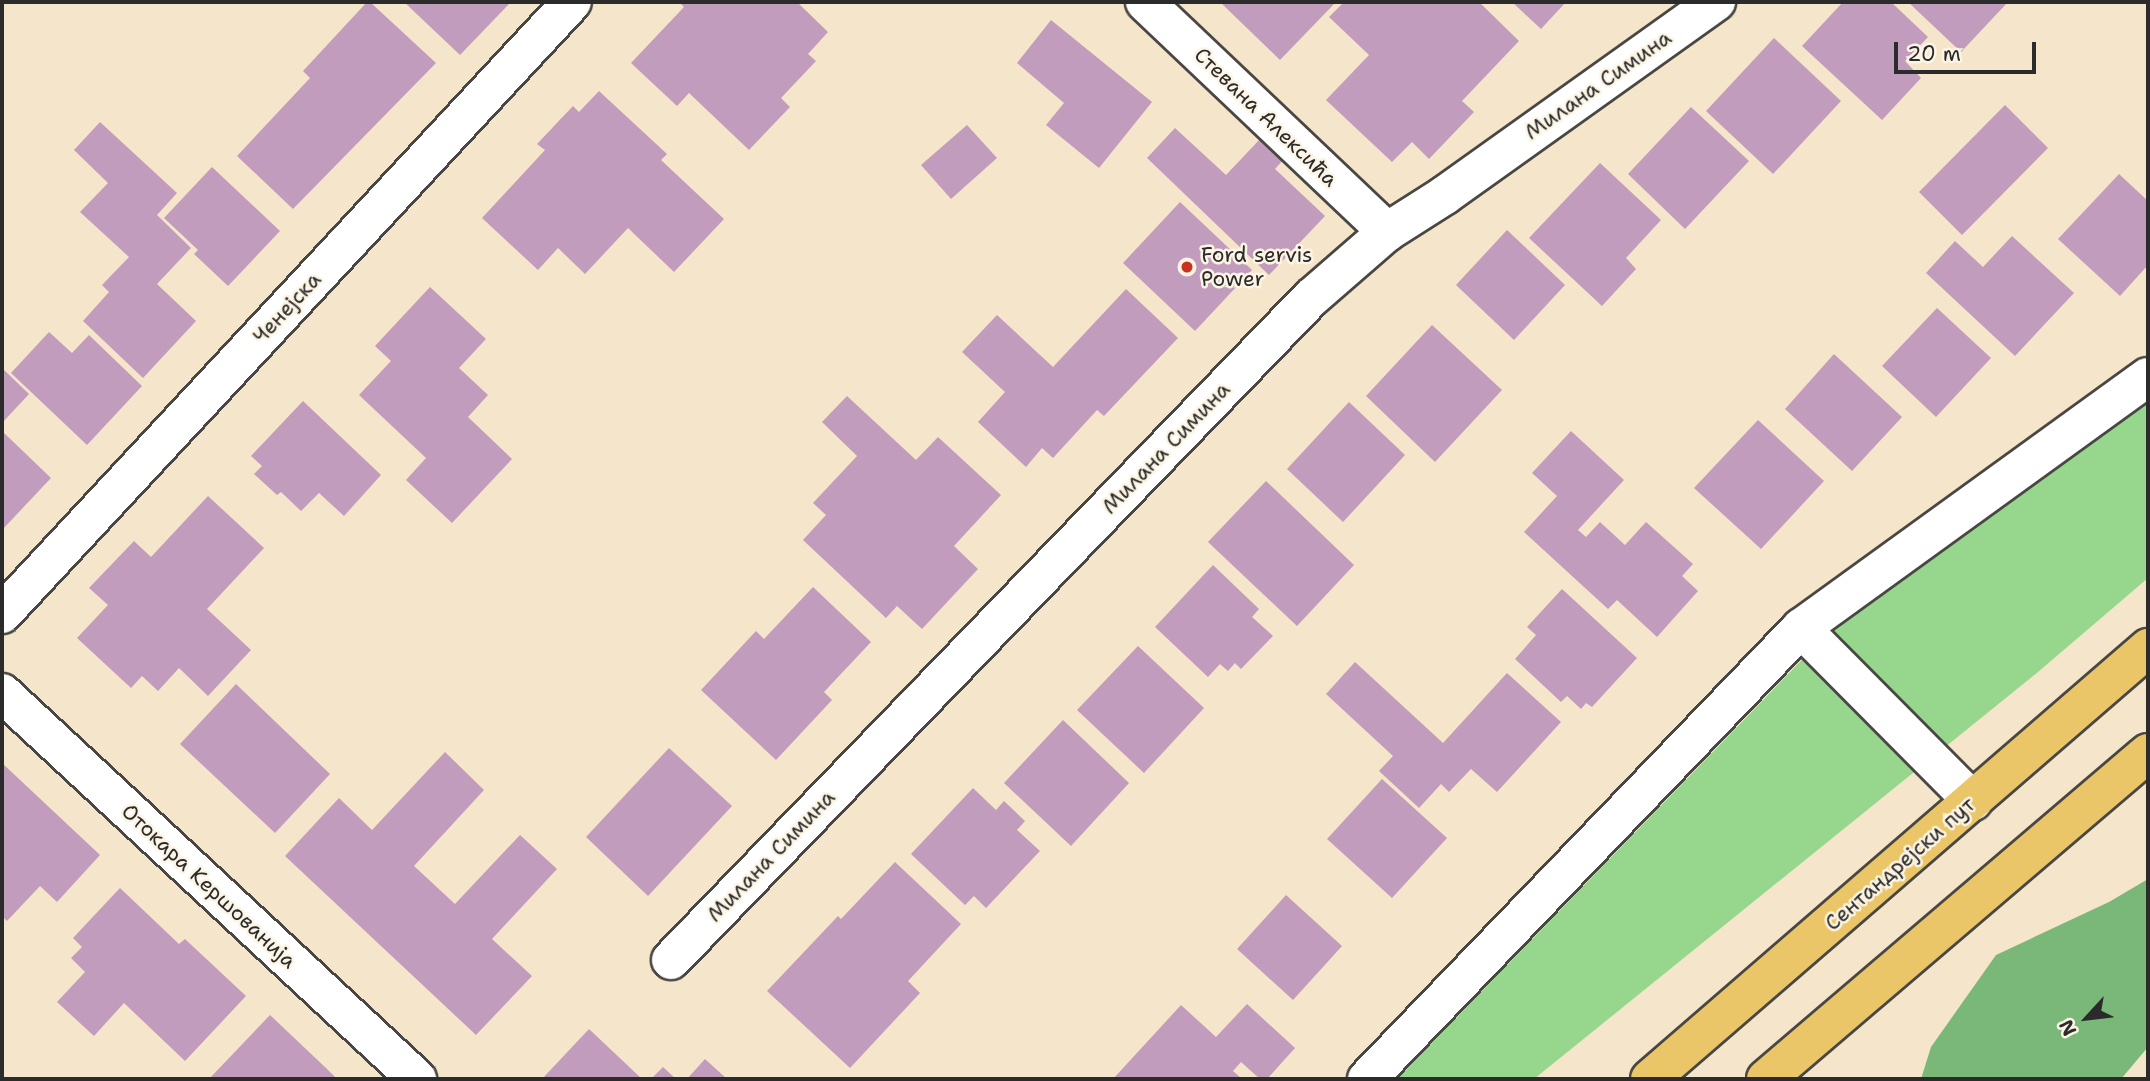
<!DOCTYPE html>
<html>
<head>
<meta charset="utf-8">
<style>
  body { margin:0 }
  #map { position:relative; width:2150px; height:1081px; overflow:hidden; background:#f5e5ca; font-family:"Shantell Sans",sans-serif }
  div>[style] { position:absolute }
  .green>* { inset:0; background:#97d78d }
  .forest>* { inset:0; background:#79b878 }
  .building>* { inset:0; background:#c29cbd }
  .roads { filter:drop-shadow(2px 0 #494743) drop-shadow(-2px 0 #494743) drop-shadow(0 2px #494743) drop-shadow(0 -2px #494743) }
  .minor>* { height:38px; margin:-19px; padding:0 19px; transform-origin:19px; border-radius:19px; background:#fff }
  .major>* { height:38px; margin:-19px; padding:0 19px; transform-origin:19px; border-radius:19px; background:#ebc669 }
  .dots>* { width:19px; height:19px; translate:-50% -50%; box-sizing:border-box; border:4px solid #fcf5e5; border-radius:50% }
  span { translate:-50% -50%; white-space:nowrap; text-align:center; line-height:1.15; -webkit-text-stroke:5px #fcf5e5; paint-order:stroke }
  .street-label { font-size:21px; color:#2b2b2b }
  .poi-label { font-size:21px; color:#2b2b2b }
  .left { translate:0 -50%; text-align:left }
  .frame { position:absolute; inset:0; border:4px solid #2b2b2b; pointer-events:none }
  .north { position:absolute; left:2052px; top:983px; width:70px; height:70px; -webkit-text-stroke:5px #fcf5e5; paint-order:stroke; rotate:243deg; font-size:19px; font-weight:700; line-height:28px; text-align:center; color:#2b2b2b }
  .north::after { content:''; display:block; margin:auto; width:24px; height:32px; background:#2b2b2b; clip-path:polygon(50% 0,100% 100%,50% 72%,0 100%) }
  .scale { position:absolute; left:1894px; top:42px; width:142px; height:32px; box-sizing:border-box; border:4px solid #2b2b2b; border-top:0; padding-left:9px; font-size:21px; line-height:24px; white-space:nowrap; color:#2b2b2b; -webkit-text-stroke:5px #fcf5e5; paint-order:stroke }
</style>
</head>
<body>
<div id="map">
  <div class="green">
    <i style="clip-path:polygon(2148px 394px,2148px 578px,2038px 672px,1534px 1079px,1397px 1079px,1820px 641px)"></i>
  </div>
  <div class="forest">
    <i style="clip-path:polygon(2148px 879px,2148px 1047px,2121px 1079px,1921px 1079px,1931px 1047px,1996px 955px,2109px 902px)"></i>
  </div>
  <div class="building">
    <i style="clip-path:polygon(367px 2px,370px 2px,436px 63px,293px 209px,237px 156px,310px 78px,303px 71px)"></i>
    <i style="clip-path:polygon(404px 2px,511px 2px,460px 55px)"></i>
    <i style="clip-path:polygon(679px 2px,797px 2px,828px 32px,808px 54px,816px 61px,781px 98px,790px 107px,749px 150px,689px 93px,677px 106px,631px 63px,684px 7px)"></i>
    <i style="clip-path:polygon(1220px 2px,1336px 2px,1280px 60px)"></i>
    <i style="clip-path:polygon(1344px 2px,1479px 2px,1519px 41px,1462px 101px,1474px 112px,1429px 159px,1412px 142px,1392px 162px,1326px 100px,1369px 55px,1329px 17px)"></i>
    <i style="clip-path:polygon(1512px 2px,1566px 2px,1541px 29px)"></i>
    <i style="clip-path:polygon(1843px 2px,1891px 2px,1928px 37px,1905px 61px,1921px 78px,1882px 120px,1802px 46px)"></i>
    <i style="clip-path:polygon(1908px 2px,2008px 2px,1961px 52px)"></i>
    <i style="clip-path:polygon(1051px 20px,1152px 102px,1099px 168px,1046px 125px,1064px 103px,1017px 63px)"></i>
    <i style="clip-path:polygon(1774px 38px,1841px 101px,1773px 174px,1706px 111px)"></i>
    <i style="clip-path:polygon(599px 91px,667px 154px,661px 160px,724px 219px,674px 272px,628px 228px,585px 274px,558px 248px,538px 270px,482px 218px,545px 150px,537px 144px,573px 106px,579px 112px)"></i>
    <i style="clip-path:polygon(2005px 105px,2048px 148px,1962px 235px,1919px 192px)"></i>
    <i style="clip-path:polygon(1691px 107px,1749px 161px,1685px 229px,1628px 174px)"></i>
    <i style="clip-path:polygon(100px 122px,177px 193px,157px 215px,191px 248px,157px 284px,196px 321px,143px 378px,83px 321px,109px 292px,102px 285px,129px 257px,80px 212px,108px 183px,74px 150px)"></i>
    <i style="clip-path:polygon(967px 125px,997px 158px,951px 199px,921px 165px)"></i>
    <i style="clip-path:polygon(1175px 128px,1226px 175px,1261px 138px,1283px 160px,1275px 169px,1325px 216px,1269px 275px,1147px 158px)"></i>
    <i style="clip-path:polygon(1600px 163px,1661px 220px,1626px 258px,1636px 269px,1602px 306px,1529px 238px)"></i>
    <i style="clip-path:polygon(212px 167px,280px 231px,228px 286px,194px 254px,198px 250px,164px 218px)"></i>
    <i style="clip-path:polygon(2119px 174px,2148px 201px,2148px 265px,2120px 296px,2058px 239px)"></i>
    <i style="clip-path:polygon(1180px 202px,1252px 270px,1195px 331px,1123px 263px)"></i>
    <i style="clip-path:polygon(1507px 230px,1565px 285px,1514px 340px,1456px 285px)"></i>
    <i style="clip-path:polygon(2012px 236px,2074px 293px,2015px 356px,1926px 273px,1955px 241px,1983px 267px)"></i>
    <i style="clip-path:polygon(430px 287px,486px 339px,459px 368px,488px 395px,468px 417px,512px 459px,452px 523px,406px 480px,426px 458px,359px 395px,391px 361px,375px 346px)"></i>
    <i style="clip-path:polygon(1126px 289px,1178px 338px,1104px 416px,1097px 410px,1053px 458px,1042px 448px,1026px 467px,978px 422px,1005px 392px,962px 352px,997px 315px,1053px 367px)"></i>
    <i style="clip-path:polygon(1937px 308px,1991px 358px,1936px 417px,1882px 366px)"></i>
    <i style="clip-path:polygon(1432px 325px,1502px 390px,1435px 462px,1366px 396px)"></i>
    <i style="clip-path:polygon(49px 332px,72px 353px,89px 335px,142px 386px,87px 445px,11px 373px)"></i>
    <i style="clip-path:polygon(1834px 354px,1902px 417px,1852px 471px,1785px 409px)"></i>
    <i style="clip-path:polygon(2px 368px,29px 394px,2px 423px)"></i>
    <i style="clip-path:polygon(847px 396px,916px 460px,938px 437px,1001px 495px,954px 546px,978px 569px,922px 629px,897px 606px,886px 618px,803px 540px,826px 515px,813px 503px,857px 456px,822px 422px)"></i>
    <i style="clip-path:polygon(303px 401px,381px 475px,344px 516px,319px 493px,301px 511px,281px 492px,277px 495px,254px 474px,262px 466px,251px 456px)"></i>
    <i style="clip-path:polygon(1349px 402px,1405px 455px,1343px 522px,1287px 469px)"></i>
    <i style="clip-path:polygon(1758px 420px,1824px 481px,1761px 549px,1694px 488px)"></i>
    <i style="clip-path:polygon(2px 431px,51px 478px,2px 530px)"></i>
    <i style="clip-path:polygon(1571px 431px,1624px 480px,1578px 530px,1586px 537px,1600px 522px,1625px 545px,1646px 522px,1693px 564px,1682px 576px,1698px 591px,1657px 637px,1617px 600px,1608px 609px,1524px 532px,1557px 496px,1532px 473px)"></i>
    <i style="clip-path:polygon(1266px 481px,1354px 565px,1297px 626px,1208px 542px)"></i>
    <i style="clip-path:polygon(208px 496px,264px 548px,207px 609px,251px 650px,208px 696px,179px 668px,158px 691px,142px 676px,131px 688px,77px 638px,108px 605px,89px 588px,134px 541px,151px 557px)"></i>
    <i style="clip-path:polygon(1213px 565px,1259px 609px,1252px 617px,1273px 636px,1241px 669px,1235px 663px,1228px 671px,1220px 664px,1208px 677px,1155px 627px)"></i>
    <i style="clip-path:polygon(813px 587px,871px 642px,824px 692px,832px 700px,776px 760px,701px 690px,756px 631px,764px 639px)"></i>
    <i style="clip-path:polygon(1562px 589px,1637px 658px,1592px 707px,1586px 703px,1581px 709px,1567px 696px,1561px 702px,1515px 659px,1536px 635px,1527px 627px)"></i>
    <i style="clip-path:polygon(1138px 646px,1204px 708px,1144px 773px,1077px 710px)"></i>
    <i style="clip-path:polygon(1355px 662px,1443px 743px,1507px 673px,1561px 722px,1497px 792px,1471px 769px,1449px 792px,1441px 784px,1419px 808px,1379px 771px,1393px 756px,1326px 694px)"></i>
    <i style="clip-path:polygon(236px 684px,330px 774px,275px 833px,180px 744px)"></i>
    <i style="clip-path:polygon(1063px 720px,1129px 783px,1071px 846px,1004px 783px)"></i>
    <i style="clip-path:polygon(669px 748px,732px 806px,648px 896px,586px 837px)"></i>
    <i style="clip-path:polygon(445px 752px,484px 790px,414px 866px,455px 904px,520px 835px,557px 869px,492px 939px,532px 976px,476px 1035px,285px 856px,339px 798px,372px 830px)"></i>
    <i style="clip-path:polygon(2px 763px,100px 855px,57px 902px,40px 886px,7px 921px,2px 916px)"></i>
    <i style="clip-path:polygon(1382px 779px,1447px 838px,1392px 898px,1327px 839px)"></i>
    <i style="clip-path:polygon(973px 788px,996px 810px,1004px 801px,1025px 821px,1017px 830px,1040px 851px,986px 908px,974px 896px,965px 905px,911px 854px)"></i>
    <i style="clip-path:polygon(895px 862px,961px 924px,908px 981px,920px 993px,850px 1068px,767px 991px,838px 916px,841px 919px)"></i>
    <i style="clip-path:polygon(120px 888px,179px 944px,185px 939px,246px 996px,185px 1061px,124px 1003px,94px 1036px,57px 1002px,85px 972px,71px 958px,82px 947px,73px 938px)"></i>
    <i style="clip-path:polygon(1286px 895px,1342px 946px,1293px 1000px,1237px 949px)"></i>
    <i style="clip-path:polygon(1247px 1004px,1295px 1048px,1267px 1079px,1260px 1079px,1241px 1062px,1233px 1071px,1242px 1079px,1113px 1079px,1181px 1005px,1216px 1037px)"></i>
    <i style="clip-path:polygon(270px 1015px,327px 1069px,337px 1079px,209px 1079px)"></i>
    <i style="clip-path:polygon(589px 1029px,642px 1079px,542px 1079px)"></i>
    <i style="clip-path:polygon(705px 1059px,727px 1079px,687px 1079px)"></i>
    <i style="clip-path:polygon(663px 1067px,676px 1079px,651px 1079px)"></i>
  </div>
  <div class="roads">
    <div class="minor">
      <i style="left:1145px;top:2px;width:334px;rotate:43.5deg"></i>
      <i style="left:2px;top:614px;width:836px;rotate:-47.04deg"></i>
      <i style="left:1801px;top:628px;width:244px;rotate:45.2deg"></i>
      <i style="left:2px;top:693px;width:567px;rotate:42.93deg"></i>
      <i style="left:671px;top:960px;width:921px;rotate:-45.97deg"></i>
      <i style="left:1311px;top:298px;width:101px;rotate:-41deg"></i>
      <i style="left:1387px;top:232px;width:69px;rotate:-32.5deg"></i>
      <i style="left:1445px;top:195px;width:333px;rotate:-35.5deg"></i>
      <i style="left:1367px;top:1079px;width:626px;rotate:-46.1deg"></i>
      <i style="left:1801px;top:628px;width:428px;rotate:-35.9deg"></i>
    </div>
    <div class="major">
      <i style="left:1650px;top:1079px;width:659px;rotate:-40.87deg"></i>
      <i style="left:1766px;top:1079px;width:502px;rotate:-40.48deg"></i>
    </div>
  </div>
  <div class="dots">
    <i style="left:1187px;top:267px;background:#c8321e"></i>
  </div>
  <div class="street-label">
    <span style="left:1598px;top:85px;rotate:-35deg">Милана Симина</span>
    <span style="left:1266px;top:117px;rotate:44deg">Стевана Алексића</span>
    <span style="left:287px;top:308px;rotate:-47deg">Ченејска</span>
    <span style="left:1166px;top:448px;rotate:-46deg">Милана Симина</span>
    <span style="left:771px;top:856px;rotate:-46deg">Милана Симина</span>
    <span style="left:1900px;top:864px;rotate:-41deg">Сентандрејски пут</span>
    <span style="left:209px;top:886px;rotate:43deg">Отокара Кершованија</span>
  </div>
  <div class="poi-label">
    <span class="left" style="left:1201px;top:267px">Ford servis<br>Power</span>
  </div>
  <div class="frame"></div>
  <div class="north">N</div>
  <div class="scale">20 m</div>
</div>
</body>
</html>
